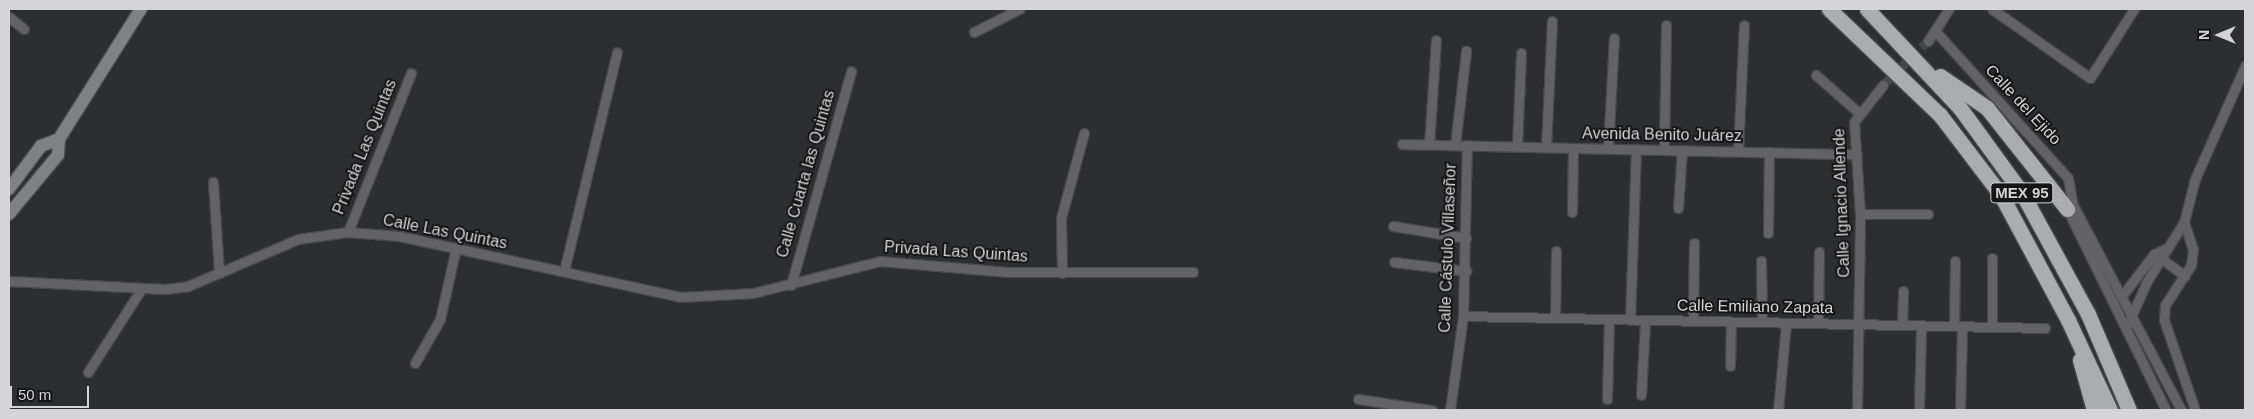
<!DOCTYPE html>
<html>
<head>
<meta charset="utf-8">
<style>
  body { margin:0 }
  #map { position:relative; width:2254px; height:419px; overflow:hidden; background:#2d2e30; font-family:Arial,sans-serif }
  div>[style] { position:absolute }
  .street-tunnel>* { height:9px; margin-top:-4.5px; transform-origin:0; background:repeating-linear-gradient(90deg,#464749 0 9px,transparent 0 13.5px) }
  .roads { filter:drop-shadow(1px 0 #48494b) drop-shadow(-1px 0 #48494b) drop-shadow(0 1px #48494b) drop-shadow(0 -1px #48494b) }
  .street>* { height:9px; margin:-4.5px; padding:0 4.5px; transform-origin:4.5px; border-radius:4.5px; background:#636365 }
  .secondary>* { height:12px; margin:-6px; padding:0 6px; transform-origin:6px; border-radius:6px; background:#808183 }
  .highway>* { height:15px; margin:-7.5px; padding:0 7.5px; transform-origin:7.5px; border-radius:7.5px; background:#abacaf }
  span { translate:-50% -50%; white-space:nowrap; text-align:center; line-height:1.15; -webkit-text-stroke:4px #161617; paint-order:stroke }
  .shield-label span { padding:1px 4px; background:#161617; border:1px solid; border-radius:4px; -webkit-text-stroke-width:0 }
  .shield-label { font-size:15px; color:#d5d5d7; font-weight:700 }
  .street-label { font-size:16px; color:#d5d5d7 }
  .frame { position:absolute; inset:0; border:10px solid #d5d5d7; pointer-events:none }
  .north { position:absolute; left:2194px; top:10px; width:50px; height:50px; -webkit-text-stroke:4px #161617; paint-order:stroke; rotate:270deg; font-size:14px; font-weight:700; line-height:20px; text-align:center; color:#d5d5d7 }
  .north::after { content:''; display:block; margin:auto; width:18px; height:22px; background:#d5d5d7; clip-path:polygon(50% 0,100% 100%,50% 72%,0 100%) }
  .scale { position:absolute; left:10px; top:386px; width:79px; height:22px; box-sizing:border-box; border:2px solid #d5d5d7; border-top:0; padding-left:6px; font-size:15px; line-height:18px; white-space:nowrap; color:#d5d5d7; -webkit-text-stroke:4px #161617; paint-order:stroke }
</style>
</head>
<body>
<div id="map">
  <div class="street-tunnel">
    <i style="left:1883px;top:85px;width:63px;rotate:-44.4deg"></i>
  </div>
  <div class="roads">
    <div class="street">
      <i style="left:1992px;top:9px;width:120px;rotate:35.1deg"></i>
      <i style="left:2090px;top:78px;width:82px;rotate:-57.5deg"></i>
      <i style="left:9px;top:17px;width:19px;rotate:39deg"></i>
      <i style="left:974px;top:32px;width:51px;rotate:-27.1deg"></i>
      <i style="left:1937px;top:33px;width:195px;rotate:47.9deg"></i>
      <i style="left:2068px;top:178px;width:27px;rotate:80deg"></i>
      <i style="left:2073px;top:205px;width:232px;rotate:62.2deg"></i>
      <i style="left:1928px;top:41px;width:38px;rotate:-57deg"></i>
      <i style="left:1816px;top:75px;width:56px;rotate:41.4deg"></i>
      <i style="left:1402px;top:144px;width:455px;rotate:1.3deg"></i>
      <i style="left:1429px;top:145px;width:105px;rotate:-86.2deg"></i>
      <i style="left:1455px;top:145px;width:95px;rotate:-83.3deg"></i>
      <i style="left:1517px;top:146px;width:93px;rotate:-87.5deg"></i>
      <i style="left:1546px;top:147px;width:126px;rotate:-87.3deg"></i>
      <i style="left:1608px;top:148px;width:110px;rotate:-86.9deg"></i>
      <i style="left:1664px;top:150px;width:125px;rotate:-89.1deg"></i>
      <i style="left:1738px;top:151px;width:126px;rotate:-87.3deg"></i>
      <i style="left:213px;top:182px;width:91px;rotate:86.2deg"></i>
      <i style="left:1678px;top:208px;width:58px;rotate:-86.1deg"></i>
      <i style="left:2067px;top:209px;width:224px;rotate:63.8deg"></i>
      <i style="left:1572px;top:212px;width:64px;rotate:-89.1deg"></i>
      <i style="left:1860px;top:214px;width:68px"></i>
      <i style="left:2184px;top:222px;width:28px;rotate:72deg"></i>
      <i style="left:2193px;top:249px;width:16px;rotate:97deg"></i>
      <i style="left:2191px;top:265px;width:48px;rotate:123deg"></i>
      <i style="left:2165px;top:305px;width:15px;rotate:94deg"></i>
      <i style="left:2164px;top:320px;width:95px;rotate:71deg"></i>
      <i style="left:1393px;top:226px;width:74px;rotate:9.3deg"></i>
      <i style="left:348px;top:232px;width:171px;rotate:-68.4deg"></i>
      <i style="left:1768px;top:233px;width:81px;rotate:-89.3deg"></i>
      <i style="left:2159px;top:257px;width:32px;rotate:36deg"></i>
      <i style="left:1992px;top:258px;width:69px;rotate:90deg"></i>
      <i style="left:1761px;top:261px;width:61px;rotate:89.1deg"></i>
      <i style="left:1394px;top:262px;width:73px;rotate:7.1deg"></i>
      <i style="left:564px;top:271px;width:225px;rotate:-76.4deg"></i>
      <i style="left:1062px;top:273px;width:55px;rotate:-91deg"></i>
      <i style="left:1061px;top:218px;width:88px;rotate:-74.9deg"></i>
      <i style="left:9px;top:281px;width:156px;rotate:2.9deg"></i>
      <i style="left:165px;top:289px;width:23px;rotate:-7deg"></i>
      <i style="left:188px;top:286px;width:120px;rotate:-23.1deg"></i>
      <i style="left:298px;top:239px;width:50px;rotate:-8deg"></i>
      <i style="left:348px;top:232px;width:51px;rotate:4.5deg"></i>
      <i style="left:399px;top:236px;width:289px;rotate:12.2deg"></i>
      <i style="left:681px;top:297px;width:72px;rotate:-3.2deg"></i>
      <i style="left:753px;top:293px;width:131px;rotate:-14.1deg"></i>
      <i style="left:880px;top:261px;width:128px;rotate:4.9deg"></i>
      <i style="left:1008px;top:272px;width:185px"></i>
      <i style="left:791px;top:285px;width:222px;rotate:-74.3deg"></i>
      <i style="left:2121px;top:297px;width:54px;rotate:-52.5deg"></i>
      <i style="left:2154px;top:254px;width:12px;rotate:-24deg"></i>
      <i style="left:1463px;top:316px;width:582px;rotate:1.18deg"></i>
      <i style="left:1555px;top:318px;width:67px;rotate:-89.1deg"></i>
      <i style="left:1630px;top:320px;width:171px;rotate:-88deg"></i>
      <i style="left:1693px;top:321px;width:78px;rotate:-89.3deg"></i>
      <i style="left:1818px;top:323px;width:71px;rotate:-89.2deg"></i>
      <i style="left:1902px;top:325px;width:34px;rotate:-88deg"></i>
      <i style="left:1954px;top:326px;width:65px;rotate:-89.1deg"></i>
      <i style="left:2127px;top:326px;width:49px;rotate:-66deg"></i>
      <i style="left:2147px;top:281px;width:70px;rotate:-57.9deg"></i>
      <i style="left:2184px;top:222px;width:44px;rotate:-75.7deg"></i>
      <i style="left:2195px;top:179px;width:124px;rotate:-66.1deg"></i>
      <i style="left:415px;top:363px;width:51px;rotate:-60.4deg"></i>
      <i style="left:440px;top:319px;width:73px;rotate:-77.3deg"></i>
      <i style="left:1730px;top:366px;width:44px;rotate:-88.7deg"></i>
      <i style="left:88px;top:372px;width:96px;rotate:-57.3deg"></i>
      <i style="left:1641px;top:395px;width:75px;rotate:-86.9deg"></i>
      <i style="left:1358px;top:399px;width:75px;rotate:8.5deg"></i>
      <i style="left:1607px;top:399px;width:80px;rotate:-88.6deg"></i>
      <i style="left:1450px;top:410px;width:95px;rotate:-82.1deg"></i>
      <i style="left:1463px;top:316px;width:171px;rotate:-88.7deg"></i>
      <i style="left:1778px;top:410px;width:87px;rotate:-84.7deg"></i>
      <i style="left:1857px;top:410px;width:196px;rotate:-89.1deg"></i>
      <i style="left:1860px;top:214px;width:92px;rotate:-93.7deg"></i>
      <i style="left:1854px;top:122px;width:47px;rotate:-51.9deg"></i>
      <i style="left:1919px;top:410px;width:84px;rotate:-88.6deg"></i>
      <i style="left:1960px;top:410px;width:83px;rotate:-88.6deg"></i>
    </div>
    <div class="secondary">
      <i style="left:9px;top:189px;width:54px;rotate:-53.3deg"></i>
      <i style="left:41px;top:146px;width:19px;rotate:-21deg"></i>
      <i style="left:9px;top:214px;width:77px;rotate:-50.3deg"></i>
      <i style="left:58px;top:155px;width:16px;rotate:-86deg"></i>
      <i style="left:59px;top:139px;width:154px;rotate:-57.8deg"></i>
    </div>
    <div class="highway">
      <i style="left:1829px;top:9px;width:153px;rotate:43.7deg"></i>
      <i style="left:1940px;top:115px;width:101px;rotate:52.7deg"></i>
      <i style="left:2001px;top:195px;width:142px;rotate:61.8deg"></i>
      <i style="left:2068px;top:320px;width:99px;rotate:65deg"></i>
      <i style="left:1867px;top:9px;width:136px;rotate:46.8deg"></i>
      <i style="left:1960px;top:108px;width:105px;rotate:53.9deg"></i>
      <i style="left:2022px;top:193px;width:138px;rotate:61.4deg"></i>
      <i style="left:2088px;top:314px;width:104px;rotate:66.9deg"></i>
      <i style="left:1940px;top:76px;width:57px;rotate:34.2deg"></i>
      <i style="left:1987px;top:108px;width:129px;rotate:51.6deg"></i>
      <i style="left:2080px;top:360px;width:52px;rotate:74.4deg"></i>
    </div>
  </div>
  <div class="shield-label">
    <span style="left:2022px;top:193px">MEX 95</span>
  </div>
  <div class="street-label">
    <span style="left:2023px;top:105px;rotate:47deg">Calle del Ejido</span>
    <span style="left:1662px;top:135px;rotate:1deg">Avenida Benito Juárez</span>
    <span style="left:365px;top:147px;rotate:-68deg">Privada Las Quintas</span>
    <span style="left:806px;top:174px;rotate:-74deg">Calle Cuarta las Quintas</span>
    <span style="left:1842px;top:203px;rotate:-92deg">Calle Ignacio Allende</span>
    <span style="left:445px;top:232px;rotate:11deg">Calle Las Quintas</span>
    <span style="left:1448px;top:248px;rotate:-88deg">Calle Cástulo Villaseñor</span>
    <span style="left:956px;top:252px;rotate:4deg">Privada Las Quintas</span>
    <span style="left:1755px;top:307px;rotate:1deg">Calle Emiliano Zapata</span>
  </div>
  <div class="frame"></div>
  <div class="north">N</div>
  <div class="scale">50 m</div>
</div>
</body>
</html>
